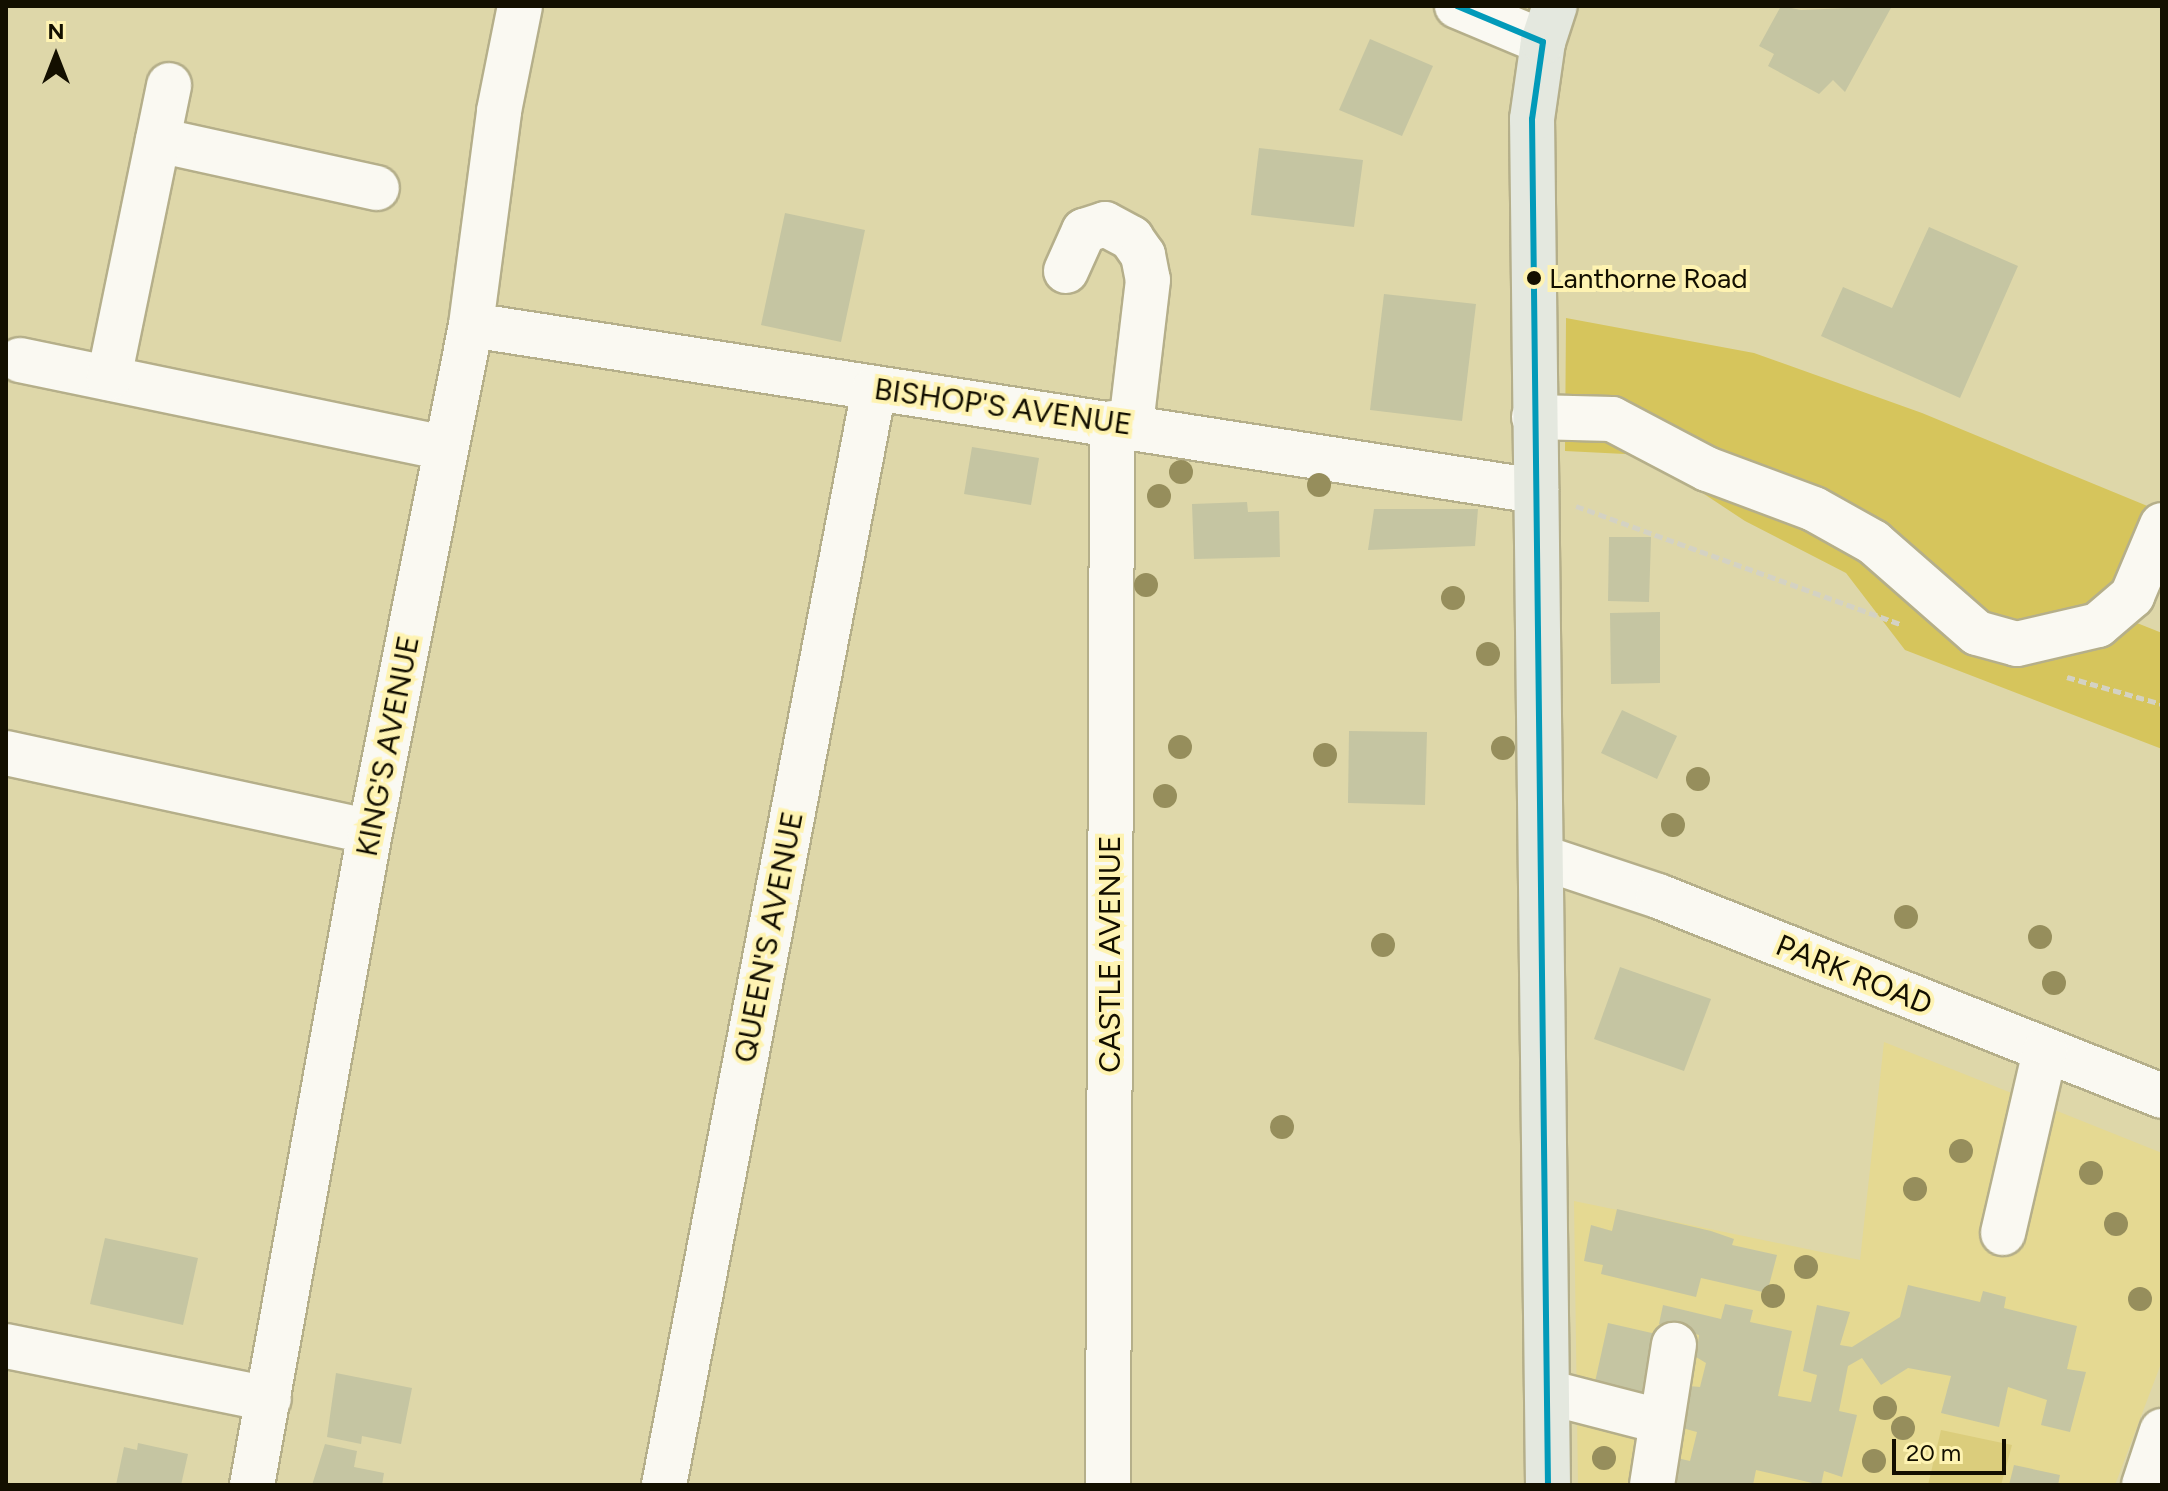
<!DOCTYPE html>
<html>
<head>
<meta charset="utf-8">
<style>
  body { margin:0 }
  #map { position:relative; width:2168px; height:1491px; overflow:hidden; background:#ded7a9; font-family:Figtree,sans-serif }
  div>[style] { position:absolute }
  .built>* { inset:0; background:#e5d992 }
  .green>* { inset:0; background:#dbcd7c }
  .forest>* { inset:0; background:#d6c55c }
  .building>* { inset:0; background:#c5c5a2 }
  .path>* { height:5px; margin-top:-2.5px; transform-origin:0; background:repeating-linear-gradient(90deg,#d4d2c3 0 8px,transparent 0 12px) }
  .roads { filter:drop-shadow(2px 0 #b5af8a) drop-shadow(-2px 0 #b5af8a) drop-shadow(0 2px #b5af8a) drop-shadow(0 -2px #b5af8a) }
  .minor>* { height:44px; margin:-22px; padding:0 22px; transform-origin:22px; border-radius:22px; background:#faf9f2 }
  .major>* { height:44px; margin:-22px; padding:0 22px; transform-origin:22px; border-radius:22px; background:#e4e8df }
  .bus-1>* { height:6px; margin:-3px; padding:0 3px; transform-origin:3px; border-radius:3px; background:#029ab9 }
  .trees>* { width:24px; height:24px; margin:-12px; border-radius:50%; background:#968e5c }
  .dots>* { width:22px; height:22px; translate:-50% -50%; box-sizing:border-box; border:4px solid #fef3b2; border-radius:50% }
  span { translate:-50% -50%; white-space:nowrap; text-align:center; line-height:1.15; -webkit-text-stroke:8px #fef3b2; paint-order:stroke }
  .bus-label { font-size:28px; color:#130f00 }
  .left { translate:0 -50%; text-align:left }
  .street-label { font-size:30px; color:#130f00 }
  .frame { position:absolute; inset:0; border:8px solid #130f00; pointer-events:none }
  .north { position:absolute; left:16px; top:16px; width:80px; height:80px; -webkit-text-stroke:6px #fef3b2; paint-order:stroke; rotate:0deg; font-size:22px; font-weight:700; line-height:32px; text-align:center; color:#130f00 }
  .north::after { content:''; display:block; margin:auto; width:28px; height:36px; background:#130f00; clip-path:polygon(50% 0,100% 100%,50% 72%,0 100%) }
  .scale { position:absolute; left:1892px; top:1439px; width:114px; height:36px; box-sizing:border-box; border:4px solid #130f00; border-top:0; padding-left:10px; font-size:24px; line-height:28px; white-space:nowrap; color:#130f00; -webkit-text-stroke:6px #fef3b2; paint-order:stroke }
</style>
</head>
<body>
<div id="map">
  <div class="built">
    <i style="clip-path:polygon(1884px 1042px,2162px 1153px,2162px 1361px,2115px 1485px,1578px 1485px,1574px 1201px,1860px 1260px)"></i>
  </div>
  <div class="green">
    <i style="clip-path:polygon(1941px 1430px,2012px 1445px,2001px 1485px,1928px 1485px)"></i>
  </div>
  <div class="forest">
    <i style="clip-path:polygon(1566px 318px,1754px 353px,1922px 413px,2162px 512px,2116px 599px,2137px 623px,2162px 633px,2162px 749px,1905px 650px,1846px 573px,1745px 521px,1645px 455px,1565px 451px)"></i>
  </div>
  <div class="building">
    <i style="clip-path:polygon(1781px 6px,1801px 10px,1892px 6px,1845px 92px,1833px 80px,1819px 94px,1768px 66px,1774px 54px,1759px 46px)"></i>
    <i style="clip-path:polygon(1370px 39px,1433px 66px,1402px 136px,1339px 110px)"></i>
    <i style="clip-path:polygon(1259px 148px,1363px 160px,1354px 227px,1251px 215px)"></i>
    <i style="clip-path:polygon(785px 213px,865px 230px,841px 342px,761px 325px)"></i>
    <i style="clip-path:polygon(1929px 227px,2018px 266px,1960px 398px,1821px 336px,1843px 287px,1892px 308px)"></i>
    <i style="clip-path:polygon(1384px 294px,1476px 304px,1462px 421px,1370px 410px)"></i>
    <i style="clip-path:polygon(972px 447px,1039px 458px,1031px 505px,964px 494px)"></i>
    <i style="clip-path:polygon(1247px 502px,1248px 512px,1279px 511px,1280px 557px,1194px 559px,1192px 504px)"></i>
    <i style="clip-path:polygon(1374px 509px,1478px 509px,1475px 546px,1368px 550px)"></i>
    <i style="clip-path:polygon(1609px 537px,1651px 537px,1649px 602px,1608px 601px)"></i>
    <i style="clip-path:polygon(1660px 612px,1660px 683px,1611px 684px,1610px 613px)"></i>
    <i style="clip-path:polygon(1622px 710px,1677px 736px,1657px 779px,1601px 753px)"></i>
    <i style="clip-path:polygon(1349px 731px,1427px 732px,1425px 805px,1348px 803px)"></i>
    <i style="clip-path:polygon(1620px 967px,1711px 999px,1684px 1071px,1594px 1039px)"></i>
    <i style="clip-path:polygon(1617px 1209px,1711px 1231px,1734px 1239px,1732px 1245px,1777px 1255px,1767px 1293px,1701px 1278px,1696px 1297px,1601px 1274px,1603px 1265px,1584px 1261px,1591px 1225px,1612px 1231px)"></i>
    <i style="clip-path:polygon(105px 1238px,198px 1258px,183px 1325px,90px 1304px)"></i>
    <i style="clip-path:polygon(1908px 1285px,1980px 1302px,1983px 1291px,2006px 1297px,2004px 1308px,2077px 1326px,2067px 1369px,2086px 1372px,2070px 1432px,2041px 1425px,2047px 1400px,2008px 1387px,1999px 1427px,1941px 1413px,1951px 1376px,1908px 1368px,1881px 1385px,1862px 1358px,1848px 1366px,1839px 1411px,1857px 1415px,1842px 1477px,1824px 1471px,1821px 1485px,1756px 1470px,1753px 1485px,1670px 1485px,1677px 1458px,1690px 1461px,1697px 1432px,1682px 1428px,1689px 1386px,1700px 1387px,1706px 1363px,1696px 1357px,1699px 1335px,1659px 1324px,1663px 1305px,1721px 1319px,1725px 1304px,1753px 1310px,1750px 1322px,1792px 1331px,1778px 1396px,1811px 1402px,1817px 1375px,1803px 1371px,1817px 1305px,1850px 1312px,1840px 1345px,1852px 1347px,1900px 1317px)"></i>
    <i style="clip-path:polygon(1608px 1323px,1665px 1336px,1652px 1395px,1595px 1382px)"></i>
    <i style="clip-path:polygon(336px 1373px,412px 1388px,401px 1444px,362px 1436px,361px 1444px,327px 1437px)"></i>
    <i style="clip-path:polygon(138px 1443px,188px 1454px,181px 1485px,116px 1485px,124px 1447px,137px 1450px)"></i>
    <i style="clip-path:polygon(325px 1444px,357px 1451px,354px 1467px,384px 1473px,382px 1485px,312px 1485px)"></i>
    <i style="clip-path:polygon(2014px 1465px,2060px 1475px,2058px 1485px,2009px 1485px)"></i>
  </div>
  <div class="path">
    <i style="left:1576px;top:506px;width:346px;rotate:20deg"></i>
    <i style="left:2067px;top:677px;width:99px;rotate:15.9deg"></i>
  </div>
  <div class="roads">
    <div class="minor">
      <i style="left:1457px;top:6px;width:93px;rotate:22.7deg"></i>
      <i style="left:158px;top:140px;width:224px;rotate:12.4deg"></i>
      <i style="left:1066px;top:271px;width:44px;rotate:-65.8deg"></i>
      <i style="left:1084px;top:231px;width:22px;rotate:-18deg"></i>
      <i style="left:1105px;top:224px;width:30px;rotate:28deg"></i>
      <i style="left:1131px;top:238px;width:21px;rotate:55deg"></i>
      <i style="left:1143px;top:255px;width:25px;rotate:79deg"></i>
      <i style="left:1148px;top:280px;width:146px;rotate:96.7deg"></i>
      <i style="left:471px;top:325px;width:1078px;rotate:8.86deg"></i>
      <i style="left:20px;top:360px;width:434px;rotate:11.7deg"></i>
      <i style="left:109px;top:378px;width:299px;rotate:-78.4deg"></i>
      <i style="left:1534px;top:417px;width:78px;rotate:1.5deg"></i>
      <i style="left:1612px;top:419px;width:107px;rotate:27.8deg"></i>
      <i style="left:1707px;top:469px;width:114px;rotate:20.5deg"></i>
      <i style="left:1814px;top:509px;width:68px;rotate:29.2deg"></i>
      <i style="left:1873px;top:542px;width:138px;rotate:41.2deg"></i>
      <i style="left:1977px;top:633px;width:41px;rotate:15.4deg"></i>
      <i style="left:2017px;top:644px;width:83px;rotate:-13.2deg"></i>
      <i style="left:2098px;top:625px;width:45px;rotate:-40.5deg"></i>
      <i style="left:2132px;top:596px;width:77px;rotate:-67.1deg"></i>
      <i style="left:6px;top:753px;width:372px;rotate:12.2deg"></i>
      <i style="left:1544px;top:858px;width:120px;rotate:18.4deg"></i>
      <i style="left:1658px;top:896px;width:542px;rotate:21.64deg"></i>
      <i style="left:2003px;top:1233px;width:187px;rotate:-77deg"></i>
      <i style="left:6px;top:1346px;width:268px;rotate:11.4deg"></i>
      <i style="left:1547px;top:1392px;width:116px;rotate:14.5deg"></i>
      <i style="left:252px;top:1485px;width:664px;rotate:-79.76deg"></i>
      <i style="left:370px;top:832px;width:517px;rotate:-78.73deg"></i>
      <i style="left:471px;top:325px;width:216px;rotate:-82.5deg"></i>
      <i style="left:499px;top:111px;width:107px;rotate:-78.7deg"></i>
      <i style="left:664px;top:1485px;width:1116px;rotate:-79.15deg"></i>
      <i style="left:1108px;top:1485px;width:1062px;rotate:-89.78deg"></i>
      <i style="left:1652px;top:1485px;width:142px;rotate:-81.1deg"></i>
      <i style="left:2144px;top:1485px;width:57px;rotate:-71.6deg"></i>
    </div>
    <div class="major">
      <i style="left:1548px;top:1485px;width:1366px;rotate:-90.67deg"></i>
      <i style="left:1532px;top:119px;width:78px;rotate:-81.9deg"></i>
      <i style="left:1543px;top:42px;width:38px;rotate:-72deg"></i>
    </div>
  </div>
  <div class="bus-1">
    <i style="left:1457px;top:6px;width:93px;rotate:22.7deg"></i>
    <i style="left:1543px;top:42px;width:78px;rotate:98.1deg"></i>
    <i style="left:1532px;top:119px;width:1366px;rotate:89.33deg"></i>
  </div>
  <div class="trees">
    <i style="left:1181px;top:472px"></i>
    <i style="left:1319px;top:485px"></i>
    <i style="left:1159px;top:496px"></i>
    <i style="left:1146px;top:585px"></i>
    <i style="left:1453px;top:598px"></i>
    <i style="left:1488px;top:654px"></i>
    <i style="left:1180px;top:747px"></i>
    <i style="left:1503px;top:748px"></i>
    <i style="left:1325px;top:755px"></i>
    <i style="left:1698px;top:779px"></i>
    <i style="left:1165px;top:796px"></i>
    <i style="left:1673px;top:825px"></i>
    <i style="left:1906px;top:917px"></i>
    <i style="left:2040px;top:937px"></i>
    <i style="left:1383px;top:945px"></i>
    <i style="left:2054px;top:983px"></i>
    <i style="left:1282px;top:1127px"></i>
    <i style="left:1961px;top:1151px"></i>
    <i style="left:2091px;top:1173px"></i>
    <i style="left:1915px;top:1189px"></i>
    <i style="left:2116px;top:1224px"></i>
    <i style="left:1806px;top:1267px"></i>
    <i style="left:1773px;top:1296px"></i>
    <i style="left:2140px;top:1299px"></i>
    <i style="left:1885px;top:1408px"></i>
    <i style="left:1903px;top:1428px"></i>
    <i style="left:1604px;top:1458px"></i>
    <i style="left:1874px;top:1461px"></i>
  </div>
  <div class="dots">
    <i style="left:1534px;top:278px;background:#130f00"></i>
  </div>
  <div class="bus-label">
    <span class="left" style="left:1549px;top:278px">Lanthorne Road</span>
  </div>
  <div class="street-label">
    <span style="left:1003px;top:407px;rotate:8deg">BISHOP'S AVENUE</span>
    <span style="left:388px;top:746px;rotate:-79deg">KING'S AVENUE</span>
    <span style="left:769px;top:937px;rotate:-79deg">QUEEN'S AVENUE</span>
    <span style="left:1110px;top:954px;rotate:-90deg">CASTLE AVENUE</span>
    <span style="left:1854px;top:975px;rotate:22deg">PARK ROAD</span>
  </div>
  <div class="frame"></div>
  <div class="north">N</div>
  <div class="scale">20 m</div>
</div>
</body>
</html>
